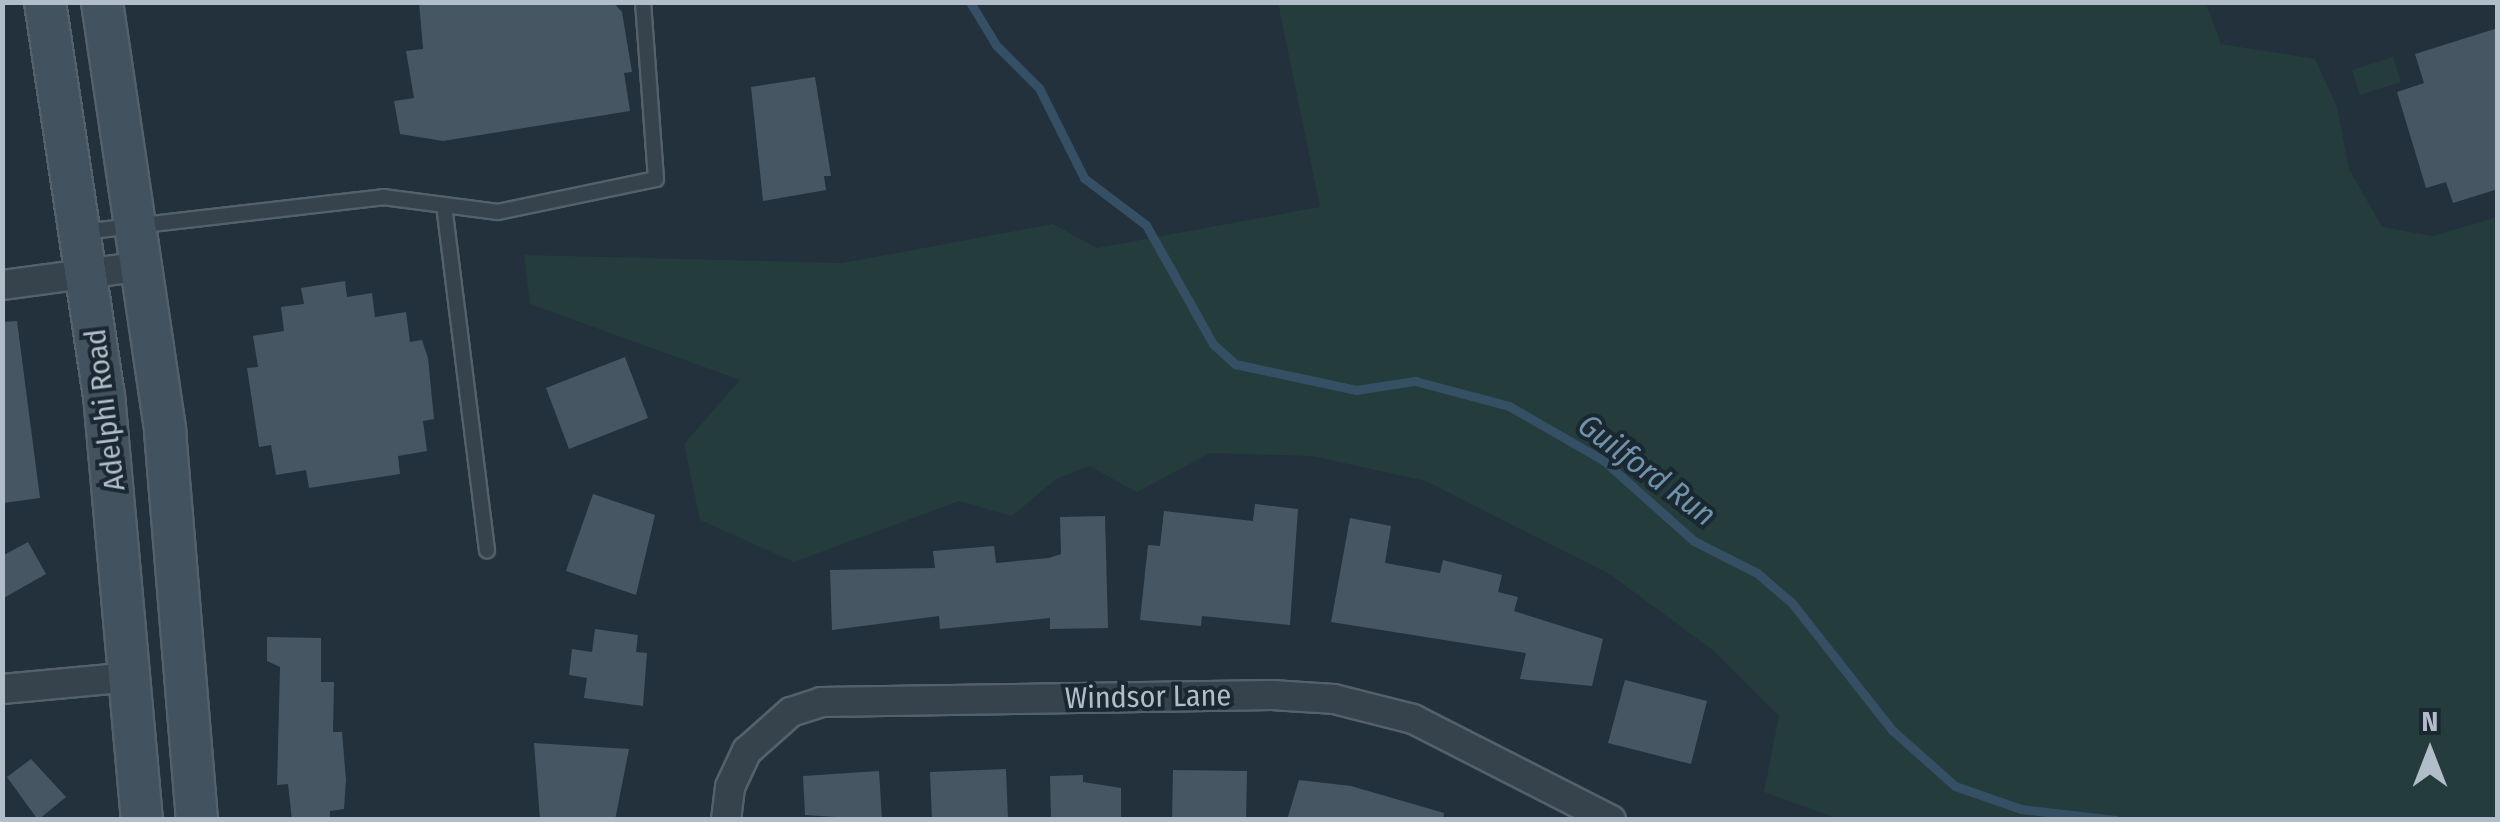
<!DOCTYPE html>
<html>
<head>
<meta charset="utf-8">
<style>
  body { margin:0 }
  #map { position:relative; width:2500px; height:822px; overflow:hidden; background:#22313c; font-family:"Fira Sans Condensed",sans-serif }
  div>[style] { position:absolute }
  .green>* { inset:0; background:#243d3c }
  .stream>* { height:9px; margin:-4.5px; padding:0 4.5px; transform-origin:4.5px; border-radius:4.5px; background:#354f64 }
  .building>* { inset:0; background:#465763 }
  .roads { filter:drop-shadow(2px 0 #54606a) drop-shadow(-2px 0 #54606a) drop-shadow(0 2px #54606a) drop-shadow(0 -2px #54606a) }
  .lane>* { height:14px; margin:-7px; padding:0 7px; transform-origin:7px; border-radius:7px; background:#36424c }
  .street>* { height:28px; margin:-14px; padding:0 14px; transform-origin:14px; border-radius:14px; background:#36424c }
  .secondary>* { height:40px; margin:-20px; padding:0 20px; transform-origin:20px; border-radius:20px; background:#43525f }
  span { translate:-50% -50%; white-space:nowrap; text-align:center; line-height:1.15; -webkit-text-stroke:8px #1b2731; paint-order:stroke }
  .street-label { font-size:30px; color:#b1bdc8 }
  .water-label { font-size:32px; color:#7093ac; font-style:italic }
  .frame { position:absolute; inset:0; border:5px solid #b1bdc8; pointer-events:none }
  .north { position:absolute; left:2380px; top:702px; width:100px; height:100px; -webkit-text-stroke:8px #1b2731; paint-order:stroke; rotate:0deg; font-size:28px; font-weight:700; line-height:40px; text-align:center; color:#b1bdc8 }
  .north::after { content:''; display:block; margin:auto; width:35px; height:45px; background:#b1bdc8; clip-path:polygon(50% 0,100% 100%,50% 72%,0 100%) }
</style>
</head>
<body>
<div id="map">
  <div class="green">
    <i style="clip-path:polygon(1278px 3px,2206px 3px,2221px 44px,2315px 59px,2337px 107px,2349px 169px,2382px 227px,2433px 236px,2497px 217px,2497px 819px,1838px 819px,1764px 792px,1779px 716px,1714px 651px,1611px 575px,1426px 481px,1312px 456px,1210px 453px,1137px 492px,1089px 466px,1056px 479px,1012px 516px,959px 501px,794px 562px,700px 520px,684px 444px,740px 380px,530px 304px,524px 255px,843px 263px,1053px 224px,1097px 248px,1320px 207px)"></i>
    <i style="clip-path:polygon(2393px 57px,2401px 82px,2360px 95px,2352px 70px)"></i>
  </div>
  <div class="stream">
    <i style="left:970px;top:2px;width:50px;rotate:58.8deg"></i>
    <i style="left:996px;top:45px;width:61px;rotate:45deg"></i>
    <i style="left:1039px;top:88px;width:101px;rotate:63.4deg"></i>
    <i style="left:1084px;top:178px;width:78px;rotate:37.2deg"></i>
    <i style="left:1146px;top:225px;width:137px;rotate:60.6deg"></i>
    <i style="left:1213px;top:344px;width:30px;rotate:42deg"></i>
    <i style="left:1235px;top:364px;width:124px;rotate:12.1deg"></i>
    <i style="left:1356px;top:390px;width:60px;rotate:-8.7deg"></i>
    <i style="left:1415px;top:381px;width:97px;rotate:14.9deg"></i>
    <i style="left:1509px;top:406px;width:108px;rotate:29.9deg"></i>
    <i style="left:1603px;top:460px;width:122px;rotate:41.7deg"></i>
    <i style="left:1694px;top:541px;width:71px;rotate:26.9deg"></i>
    <i style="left:1757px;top:573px;width:46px;rotate:40.6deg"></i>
    <i style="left:1792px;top:603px;width:162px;rotate:51.8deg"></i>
    <i style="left:1892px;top:730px;width:84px;rotate:41.6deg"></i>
    <i style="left:1955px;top:786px;width:70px;rotate:19.2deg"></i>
    <i style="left:2021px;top:809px;width:95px;rotate:6.7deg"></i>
  </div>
  <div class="building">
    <i style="clip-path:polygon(419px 2px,613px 2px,622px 12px,632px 72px,624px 73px,630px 111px,443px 141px,400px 134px,394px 101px,414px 98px,406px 51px,423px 49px)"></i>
    <i style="clip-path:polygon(2498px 28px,2498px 189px,2453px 203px,2446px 182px,2426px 188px,2397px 92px,2424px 83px,2415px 54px)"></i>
    <i style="clip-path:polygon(815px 77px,831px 176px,824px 176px,826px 190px,763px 201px,751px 87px)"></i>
    <i style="clip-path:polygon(345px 281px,347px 297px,372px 293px,375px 317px,406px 312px,410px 342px,422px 340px,428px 358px,434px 419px,423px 421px,427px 451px,398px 456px,400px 474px,309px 488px,306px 470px,276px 475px,271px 445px,259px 447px,247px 368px,258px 367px,253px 336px,284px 331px,281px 307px,304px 304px,301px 288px)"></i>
    <i style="clip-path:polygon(17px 321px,40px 498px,4px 503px,2px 322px)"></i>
    <i style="clip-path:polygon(625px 357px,648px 418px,569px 449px,546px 388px)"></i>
    <i style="clip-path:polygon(593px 494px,655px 515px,636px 595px,566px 571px)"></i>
    <i style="clip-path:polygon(1255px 504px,1298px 509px,1290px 625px,1202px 616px,1201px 626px,1140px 620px,1148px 545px,1160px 546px,1164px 511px,1253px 521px)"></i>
    <i style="clip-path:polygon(1105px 516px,1108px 628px,1050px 629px,1050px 618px,940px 629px,939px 616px,832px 630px,830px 570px,935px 568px,933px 551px,994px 546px,996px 563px,1049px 558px,1061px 554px,1060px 517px)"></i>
    <i style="clip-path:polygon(1350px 518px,1391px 526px,1385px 563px,1440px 573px,1443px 560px,1502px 575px,1498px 592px,1518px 597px,1514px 611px,1603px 639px,1592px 686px,1520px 679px,1526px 653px,1331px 622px)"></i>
    <i style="clip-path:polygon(28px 542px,46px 574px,2px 599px,2px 556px)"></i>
    <i style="clip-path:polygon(595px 629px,638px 635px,636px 652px,647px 653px,643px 706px,584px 698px,587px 678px,569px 675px,572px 649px,592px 652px)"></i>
    <i style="clip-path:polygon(267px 637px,321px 638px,321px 682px,334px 682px,333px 732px,342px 732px,346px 780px,344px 809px,330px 811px,330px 820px,292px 820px,288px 784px,277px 785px,280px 667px,267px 661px)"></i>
    <i style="clip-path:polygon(1625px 680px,1707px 701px,1691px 764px,1608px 743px)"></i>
    <i style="clip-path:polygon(534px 743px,629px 749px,615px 820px,540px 820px)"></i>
    <i style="clip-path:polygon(31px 759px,66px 797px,38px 820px,7px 777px)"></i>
    <i style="clip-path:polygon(1006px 769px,1008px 820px,932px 820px,930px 772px)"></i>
    <i style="clip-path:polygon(1173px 770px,1247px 771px,1246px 820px,1172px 820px)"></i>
    <i style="clip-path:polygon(879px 771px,882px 820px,805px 815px,803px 776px)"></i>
    <i style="clip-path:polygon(1083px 775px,1083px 782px,1121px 788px,1121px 820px,1051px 820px,1050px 776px)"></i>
    <i style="clip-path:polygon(1299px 780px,1351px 786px,1444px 813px,1443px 820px,1287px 820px)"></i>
  </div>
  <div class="roads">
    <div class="lane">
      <i style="left:444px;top:205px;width:348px;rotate:82.9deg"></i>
      <i style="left:82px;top:232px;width:303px;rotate:-6.6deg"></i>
      <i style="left:383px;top:197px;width:116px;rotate:7.4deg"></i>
      <i style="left:498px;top:212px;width:161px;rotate:-11.8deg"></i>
      <i style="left:656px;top:179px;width:177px;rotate:-94.2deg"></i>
    </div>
    <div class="street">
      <i style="left:2px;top:285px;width:143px;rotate:-7.6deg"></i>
      <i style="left:2px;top:689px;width:130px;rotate:-5.3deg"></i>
      <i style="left:726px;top:820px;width:33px;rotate:-83deg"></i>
      <i style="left:730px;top:787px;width:40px;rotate:-65deg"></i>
      <i style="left:747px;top:751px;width:59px;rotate:-41.6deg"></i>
      <i style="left:791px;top:712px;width:32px;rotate:-18deg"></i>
      <i style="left:821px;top:702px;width:451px;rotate:-0.9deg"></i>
      <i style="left:1272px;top:695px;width:62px;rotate:3.7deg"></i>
      <i style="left:1334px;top:699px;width:81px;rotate:14.2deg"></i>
      <i style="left:1413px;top:719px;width:222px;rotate:27deg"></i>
    </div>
    <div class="secondary">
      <i style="left:45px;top:2px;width:397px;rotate:81.5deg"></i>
      <i style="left:104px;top:395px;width:427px;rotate:84.9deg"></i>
      <i style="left:102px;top:2px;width:434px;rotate:81.6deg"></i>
      <i style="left:165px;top:431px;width:390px;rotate:85.3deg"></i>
    </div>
  </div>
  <div class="street-label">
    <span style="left:105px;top:410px;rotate:-97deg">Adelphi Road</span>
    <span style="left:1148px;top:697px;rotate:-1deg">Windsor Lane</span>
  </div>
  <div class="water-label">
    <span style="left:1647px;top:470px;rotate:37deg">Guilford Run</span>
  </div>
  <div class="frame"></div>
  <div class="north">N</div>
</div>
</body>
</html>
